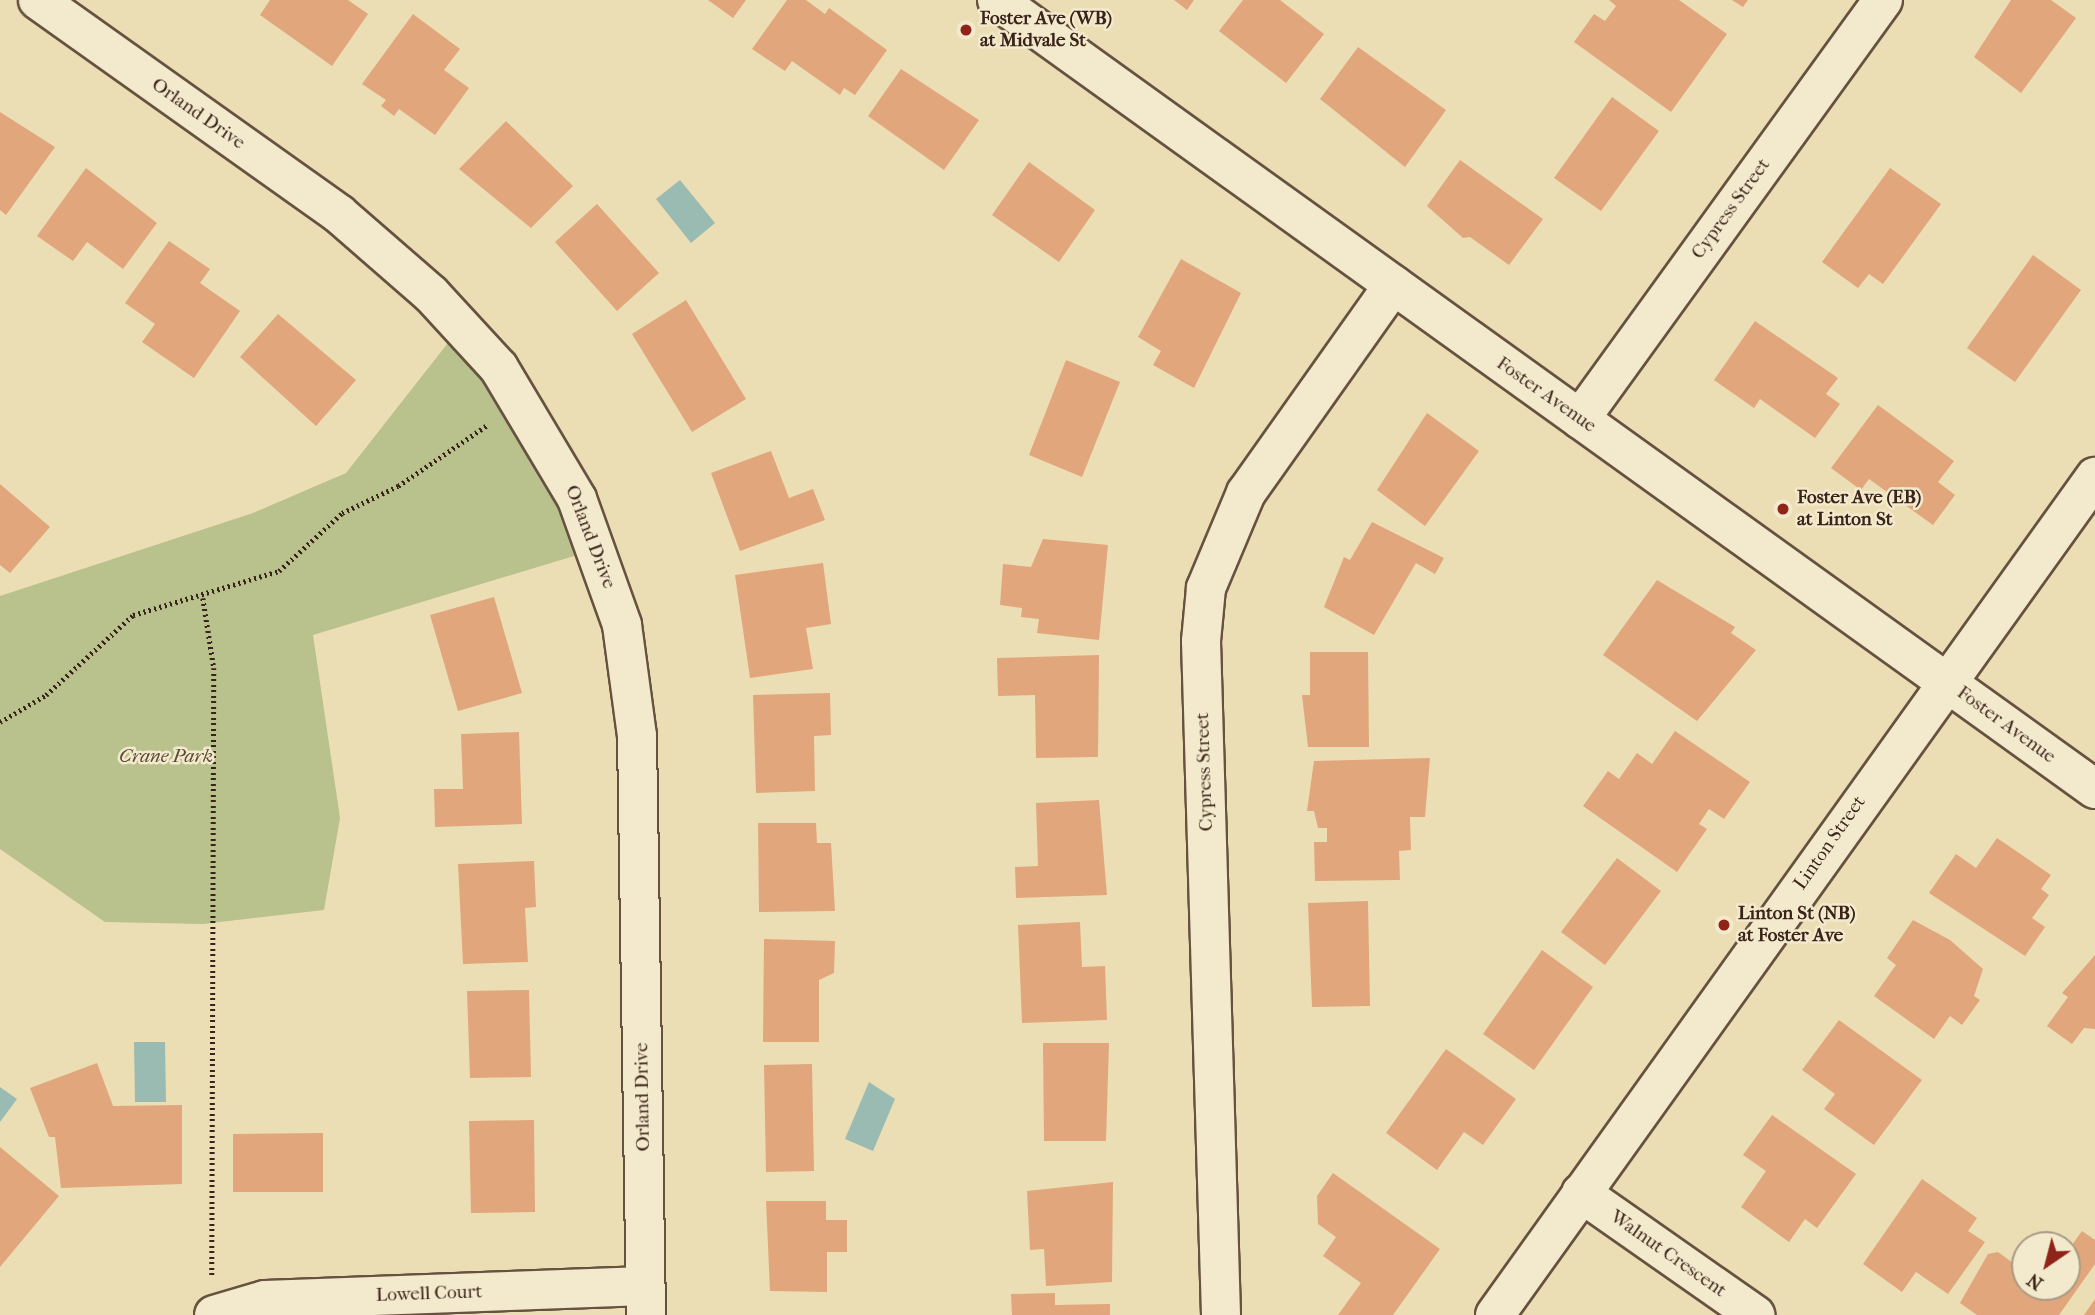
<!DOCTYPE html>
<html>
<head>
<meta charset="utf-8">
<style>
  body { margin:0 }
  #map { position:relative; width:2095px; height:1315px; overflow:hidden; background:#ecdeb4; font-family:"IM FELL French Canon",serif }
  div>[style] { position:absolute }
  .green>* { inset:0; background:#b9c18c }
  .water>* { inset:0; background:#99bbb2 }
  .building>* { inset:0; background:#e1a67c }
  .path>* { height:4.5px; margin-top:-2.25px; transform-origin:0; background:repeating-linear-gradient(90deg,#3a2319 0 2px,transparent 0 5.5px) }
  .roads { filter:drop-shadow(2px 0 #665240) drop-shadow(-2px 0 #665240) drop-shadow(0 2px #665240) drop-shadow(0 -2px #665240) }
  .minor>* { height:38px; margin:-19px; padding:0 19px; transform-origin:19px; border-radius:19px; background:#f3eace }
  .dots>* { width:19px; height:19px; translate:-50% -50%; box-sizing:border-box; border:4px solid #f3eace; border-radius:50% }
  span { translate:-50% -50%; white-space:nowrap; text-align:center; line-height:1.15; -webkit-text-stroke:5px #f3eace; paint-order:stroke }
  .poi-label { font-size:19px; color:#3a2319; font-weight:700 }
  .left { translate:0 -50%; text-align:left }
  .street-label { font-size:19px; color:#3a2319 }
  .park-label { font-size:19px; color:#5a4a36; font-style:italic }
  .north { position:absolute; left:2011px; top:1231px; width:70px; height:70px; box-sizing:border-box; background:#f3eace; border:2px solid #a99a86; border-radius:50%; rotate:215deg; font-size:19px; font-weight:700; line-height:28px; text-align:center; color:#3a2319 }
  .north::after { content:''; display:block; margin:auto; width:24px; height:32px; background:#8f2418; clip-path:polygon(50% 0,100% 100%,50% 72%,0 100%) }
</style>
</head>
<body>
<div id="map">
  <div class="green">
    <i style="clip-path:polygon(462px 325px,597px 549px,313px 635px,340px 818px,324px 910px,203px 924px,105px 922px,0 849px,0 596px,253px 513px,346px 473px)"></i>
  </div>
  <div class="water">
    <i style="clip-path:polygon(680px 180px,715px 223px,691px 243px,656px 199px)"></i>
    <i style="clip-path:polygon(134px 1042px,165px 1042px,166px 1102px,135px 1102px)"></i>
    <i style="clip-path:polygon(869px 1082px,895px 1099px,873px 1151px,845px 1139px)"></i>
    <i style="clip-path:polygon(0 1087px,17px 1099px,0 1122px)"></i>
  </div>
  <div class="building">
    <i style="clip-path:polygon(270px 0,348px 0,368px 14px,332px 66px,260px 15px)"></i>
    <i style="clip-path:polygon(708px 0,746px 0,733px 18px)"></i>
    <i style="clip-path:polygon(787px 0,806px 0,825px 14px,829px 8px,887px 50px,855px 95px,844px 88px,840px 95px,792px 61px,785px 71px,752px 49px)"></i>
    <i style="clip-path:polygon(1174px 0,1194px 0,1187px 10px)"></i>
    <i style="clip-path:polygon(1243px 0,1280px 0,1324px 34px,1286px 83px,1219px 31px)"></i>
    <i style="clip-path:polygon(1609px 0,1679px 0,1727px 34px,1671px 112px,1574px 42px,1594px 14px,1605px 21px,1616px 6px)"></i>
    <i style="clip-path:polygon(1732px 0,1748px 0,1743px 7px)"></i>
    <i style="clip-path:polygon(2011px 0,2051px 0,2076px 18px,2021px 93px,1974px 57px)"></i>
    <i style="clip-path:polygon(413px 14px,460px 49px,444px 70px,469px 88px,435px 135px,399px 109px,394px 116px,381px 106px,386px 100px,362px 84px)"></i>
    <i style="clip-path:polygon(1358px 47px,1446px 110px,1405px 167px,1320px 99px)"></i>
    <i style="clip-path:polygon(901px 69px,979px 120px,944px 170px,868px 116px)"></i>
    <i style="clip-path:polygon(1612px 97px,1659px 131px,1601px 211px,1554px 178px)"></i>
    <i style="clip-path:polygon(0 112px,55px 147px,6px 215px,0 210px)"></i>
    <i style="clip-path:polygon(506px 121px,573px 186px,531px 228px,459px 169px)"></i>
    <i style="clip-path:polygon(1460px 160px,1543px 219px,1509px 265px,1470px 237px,1463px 238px,1427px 206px)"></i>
    <i style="clip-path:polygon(1029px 162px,1095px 210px,1059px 262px,992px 215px)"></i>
    <i style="clip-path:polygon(86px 168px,157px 223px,123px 269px,87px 242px,73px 261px,37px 236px)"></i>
    <i style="clip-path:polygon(1890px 168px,1941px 204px,1883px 284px,1869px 274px,1858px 288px,1822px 262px)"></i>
    <i style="clip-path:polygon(597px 204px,659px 273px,617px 311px,555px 242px)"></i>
    <i style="clip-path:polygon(169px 241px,210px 269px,200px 283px,240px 311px,194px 378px,142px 342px,155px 324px,125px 303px)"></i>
    <i style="clip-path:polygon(2033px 255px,2081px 290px,2015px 382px,1967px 348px)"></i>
    <i style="clip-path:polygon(1181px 259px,1241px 293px,1194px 388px,1153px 365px,1161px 351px,1138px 337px)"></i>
    <i style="clip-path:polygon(686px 300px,746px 399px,692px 432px,632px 334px)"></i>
    <i style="clip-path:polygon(278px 314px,356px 380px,316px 426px,240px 357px)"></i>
    <i style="clip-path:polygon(1755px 321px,1838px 378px,1826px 394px,1840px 404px,1815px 438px,1760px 399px,1754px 408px,1714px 380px)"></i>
    <i style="clip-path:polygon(1066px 360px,1120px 382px,1082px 477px,1029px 455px)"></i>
    <i style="clip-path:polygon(1878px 405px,1954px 461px,1938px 482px,1955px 495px,1933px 525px,1869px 479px,1861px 490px,1831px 468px)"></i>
    <i style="clip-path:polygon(1427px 413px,1479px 451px,1425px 526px,1377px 490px)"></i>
    <i style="clip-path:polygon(771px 451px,789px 498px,813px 489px,825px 520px,740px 551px,711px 473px)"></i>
    <i style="clip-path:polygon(0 484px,50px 527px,10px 573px,0 565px)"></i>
    <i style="clip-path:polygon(1372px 522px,1444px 558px,1435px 574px,1416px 563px,1374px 635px,1324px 607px,1344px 557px,1350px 560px)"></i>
    <i style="clip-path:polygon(1043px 539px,1108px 545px,1099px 640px,1037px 633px,1039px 619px,1021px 617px,1022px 608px,1000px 605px,1003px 564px,1031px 567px)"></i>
    <i style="clip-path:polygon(823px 563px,831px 624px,806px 628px,813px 669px,750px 678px,735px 575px)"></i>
    <i style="clip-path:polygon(1657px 580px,1735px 627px,1731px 633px,1756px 650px,1697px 721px,1603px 655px)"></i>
    <i style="clip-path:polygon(494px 597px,522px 693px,458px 711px,430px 615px)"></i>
    <i style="clip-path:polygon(1310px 652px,1368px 652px,1369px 747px,1308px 747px,1302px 695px,1310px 695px)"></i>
    <i style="clip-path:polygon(1099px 655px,1098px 757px,1036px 758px,1035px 695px,998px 696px,997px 658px)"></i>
    <i style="clip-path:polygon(830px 693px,831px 735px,814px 736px,815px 791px,756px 793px,753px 695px)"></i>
    <i style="clip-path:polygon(1675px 731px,1750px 782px,1724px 819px,1709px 809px,1699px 824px,1707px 829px,1677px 872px,1583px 806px,1608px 771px,1619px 779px,1637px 753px,1652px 764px)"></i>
    <i style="clip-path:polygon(519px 732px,522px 824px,435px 827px,434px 789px,463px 789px,461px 734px)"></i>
    <i style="clip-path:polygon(1430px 758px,1425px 817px,1410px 817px,1411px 850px,1399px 851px,1400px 880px,1315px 881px,1314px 842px,1327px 842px,1327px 828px,1318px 828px,1314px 811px,1307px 811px,1314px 761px)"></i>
    <i style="clip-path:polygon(1099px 800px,1107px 895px,1016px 898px,1015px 867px,1038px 866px,1036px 803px)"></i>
    <i style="clip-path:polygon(758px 823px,816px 823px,817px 843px,831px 843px,835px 911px,759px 912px)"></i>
    <i style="clip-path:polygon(1997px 838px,2051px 875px,2041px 889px,2049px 895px,2032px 918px,2045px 927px,2025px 956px,1929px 893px,1956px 854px,1976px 868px)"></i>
    <i style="clip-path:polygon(1617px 858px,1661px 891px,1605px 965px,1561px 932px)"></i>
    <i style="clip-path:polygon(534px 861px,536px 907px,525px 908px,528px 962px,463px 964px,458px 864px)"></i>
    <i style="clip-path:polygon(1368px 901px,1370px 1006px,1312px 1007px,1308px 903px)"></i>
    <i style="clip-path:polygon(1913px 920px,1950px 940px,1983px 969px,1974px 996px,1980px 1000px,1962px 1025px,1950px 1016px,1934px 1039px,1874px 996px,1896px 965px,1887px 958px)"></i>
    <i style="clip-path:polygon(1080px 922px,1082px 967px,1105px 966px,1107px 1020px,1022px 1023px,1018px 925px)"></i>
    <i style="clip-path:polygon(764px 939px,835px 941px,834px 973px,819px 980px,819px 1042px,763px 1042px)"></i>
    <i style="clip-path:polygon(1542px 950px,1593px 987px,1534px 1070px,1483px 1034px)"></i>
    <i style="clip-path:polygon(2095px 955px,2095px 1029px,2084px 1028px,2072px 1044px,2047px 1026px,2068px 997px,2062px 993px)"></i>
    <i style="clip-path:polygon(529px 990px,531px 1077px,470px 1078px,467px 991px)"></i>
    <i style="clip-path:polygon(1839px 1020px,1922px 1080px,1874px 1145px,1824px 1109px,1835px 1094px,1802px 1070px)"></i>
    <i style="clip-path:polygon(1043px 1043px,1109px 1043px,1106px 1141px,1044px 1141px)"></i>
    <i style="clip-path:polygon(1446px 1049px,1516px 1099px,1483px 1145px,1464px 1132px,1437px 1170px,1386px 1133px)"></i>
    <i style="clip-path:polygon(97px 1063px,113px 1106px,182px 1105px,182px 1184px,61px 1188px,55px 1137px,49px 1137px,30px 1088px)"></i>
    <i style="clip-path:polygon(812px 1064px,814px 1171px,766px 1172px,764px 1065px)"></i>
    <i style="clip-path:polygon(1772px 1115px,1856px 1174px,1817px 1228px,1805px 1219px,1789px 1242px,1741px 1207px,1766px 1171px,1743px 1155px)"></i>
    <i style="clip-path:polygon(534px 1120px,535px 1212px,471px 1213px,469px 1121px)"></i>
    <i style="clip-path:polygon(323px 1133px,323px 1192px,233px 1192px,233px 1134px)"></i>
    <i style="clip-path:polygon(0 1147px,59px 1196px,0 1267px)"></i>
    <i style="clip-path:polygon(1333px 1173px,1440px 1249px,1393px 1315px,1338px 1315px,1361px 1283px,1323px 1256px,1336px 1237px,1318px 1224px,1317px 1196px)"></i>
    <i style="clip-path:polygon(1922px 1179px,1977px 1218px,1968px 1231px,1985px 1242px,1948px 1294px,1916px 1272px,1902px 1292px,1863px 1264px)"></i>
    <i style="clip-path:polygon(1113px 1182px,1112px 1282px,1046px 1286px,1044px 1249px,1030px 1250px,1027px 1191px)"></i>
    <i style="clip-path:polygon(766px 1201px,826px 1201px,826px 1220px,847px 1220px,847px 1252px,827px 1252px,827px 1292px,770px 1291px)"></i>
    <i style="clip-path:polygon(2082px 1231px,2095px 1240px,2095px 1264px,2059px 1315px,1977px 1315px,1960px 1303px,1988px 1254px,1998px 1252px,2013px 1263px,2025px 1254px,2025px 1287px,2067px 1287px,2067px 1252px)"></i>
    <i style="clip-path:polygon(2036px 1238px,2045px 1245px,2031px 1245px)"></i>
    <i style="clip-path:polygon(1055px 1293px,1055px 1305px,1110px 1304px,1110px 1315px,1012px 1315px,1011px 1294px)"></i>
    <i style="clip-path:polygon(2095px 1299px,2095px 1315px,2084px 1315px)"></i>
  </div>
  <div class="path">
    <i style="left:203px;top:598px;width:71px;rotate:81.1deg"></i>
    <i style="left:214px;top:668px;width:607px;rotate:90.19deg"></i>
    <i style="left:0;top:722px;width:53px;rotate:-30.4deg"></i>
    <i style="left:46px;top:695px;width:118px;rotate:-42.6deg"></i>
    <i style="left:133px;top:615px;width:152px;rotate:-16.8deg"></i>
    <i style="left:279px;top:571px;width:86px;rotate:-42.6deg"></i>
    <i style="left:342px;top:513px;width:62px;rotate:-25.7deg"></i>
    <i style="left:398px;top:486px;width:107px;rotate:-34.3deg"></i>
  </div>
  <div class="roads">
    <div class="minor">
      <i style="left:38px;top:0;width:369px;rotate:35.4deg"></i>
      <i style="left:339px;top:214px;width:122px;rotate:41deg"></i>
      <i style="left:431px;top:294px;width:100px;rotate:47.4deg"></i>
      <i style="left:499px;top:368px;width:152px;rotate:59.2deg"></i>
      <i style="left:577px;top:499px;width:134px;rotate:70.3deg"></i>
      <i style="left:622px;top:625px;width:112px;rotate:82.3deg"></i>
      <i style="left:637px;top:736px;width:579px;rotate:89.11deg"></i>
      <i style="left:997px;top:0;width:1352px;rotate:35.7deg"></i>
      <i style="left:1580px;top:419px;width:517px;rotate:-54.13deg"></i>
      <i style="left:1581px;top:1193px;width:213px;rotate:35deg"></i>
      <i style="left:214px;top:1315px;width:53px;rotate:-16.4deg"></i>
      <i style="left:265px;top:1300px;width:380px;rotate:-2.1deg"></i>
      <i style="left:1221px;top:1315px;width:674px;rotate:-91.7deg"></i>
      <i style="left:1201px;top:641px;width:53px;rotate:-84.6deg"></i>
      <i style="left:1206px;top:588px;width:103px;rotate:-67.2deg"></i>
      <i style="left:1246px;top:493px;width:255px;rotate:-54.7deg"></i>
      <i style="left:1495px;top:1315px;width:1031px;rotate:-54.4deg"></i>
    </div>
  </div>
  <div class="dots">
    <i style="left:966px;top:30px;background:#8f2418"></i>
    <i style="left:1783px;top:509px;background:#8f2418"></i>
    <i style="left:1724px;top:925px;background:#8f2418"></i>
  </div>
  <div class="poi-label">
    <span class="left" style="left:980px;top:30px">Foster Ave (WB)<br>at Midvale St</span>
    <span class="left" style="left:1797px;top:509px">Foster Ave (EB)<br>at Linton St</span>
    <span class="left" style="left:1738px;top:925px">Linton St (NB)<br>at Foster Ave</span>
  </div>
  <div class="street-label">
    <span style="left:198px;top:114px;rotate:35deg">Orland Drive</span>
    <span style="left:1731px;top:209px;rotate:-54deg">Cypress Street</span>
    <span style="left:1546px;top:395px;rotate:35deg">Foster Avenue</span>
    <span style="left:590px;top:537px;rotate:69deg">Orland Drive</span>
    <span style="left:2006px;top:725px;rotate:36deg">Foster Avenue</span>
    <span style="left:1205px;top:772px;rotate:-92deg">Cypress Street</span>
    <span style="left:1830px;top:843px;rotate:-55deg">Linton Street</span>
    <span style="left:643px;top:1097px;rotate:-91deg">Orland Drive</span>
    <span style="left:1668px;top:1254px;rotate:35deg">Walnut Crescent</span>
    <span style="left:429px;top:1294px;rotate:-2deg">Lowell Court</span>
  </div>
  <div class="park-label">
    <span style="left:166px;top:757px">Crane Park</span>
  </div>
  <div class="north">N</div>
</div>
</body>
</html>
